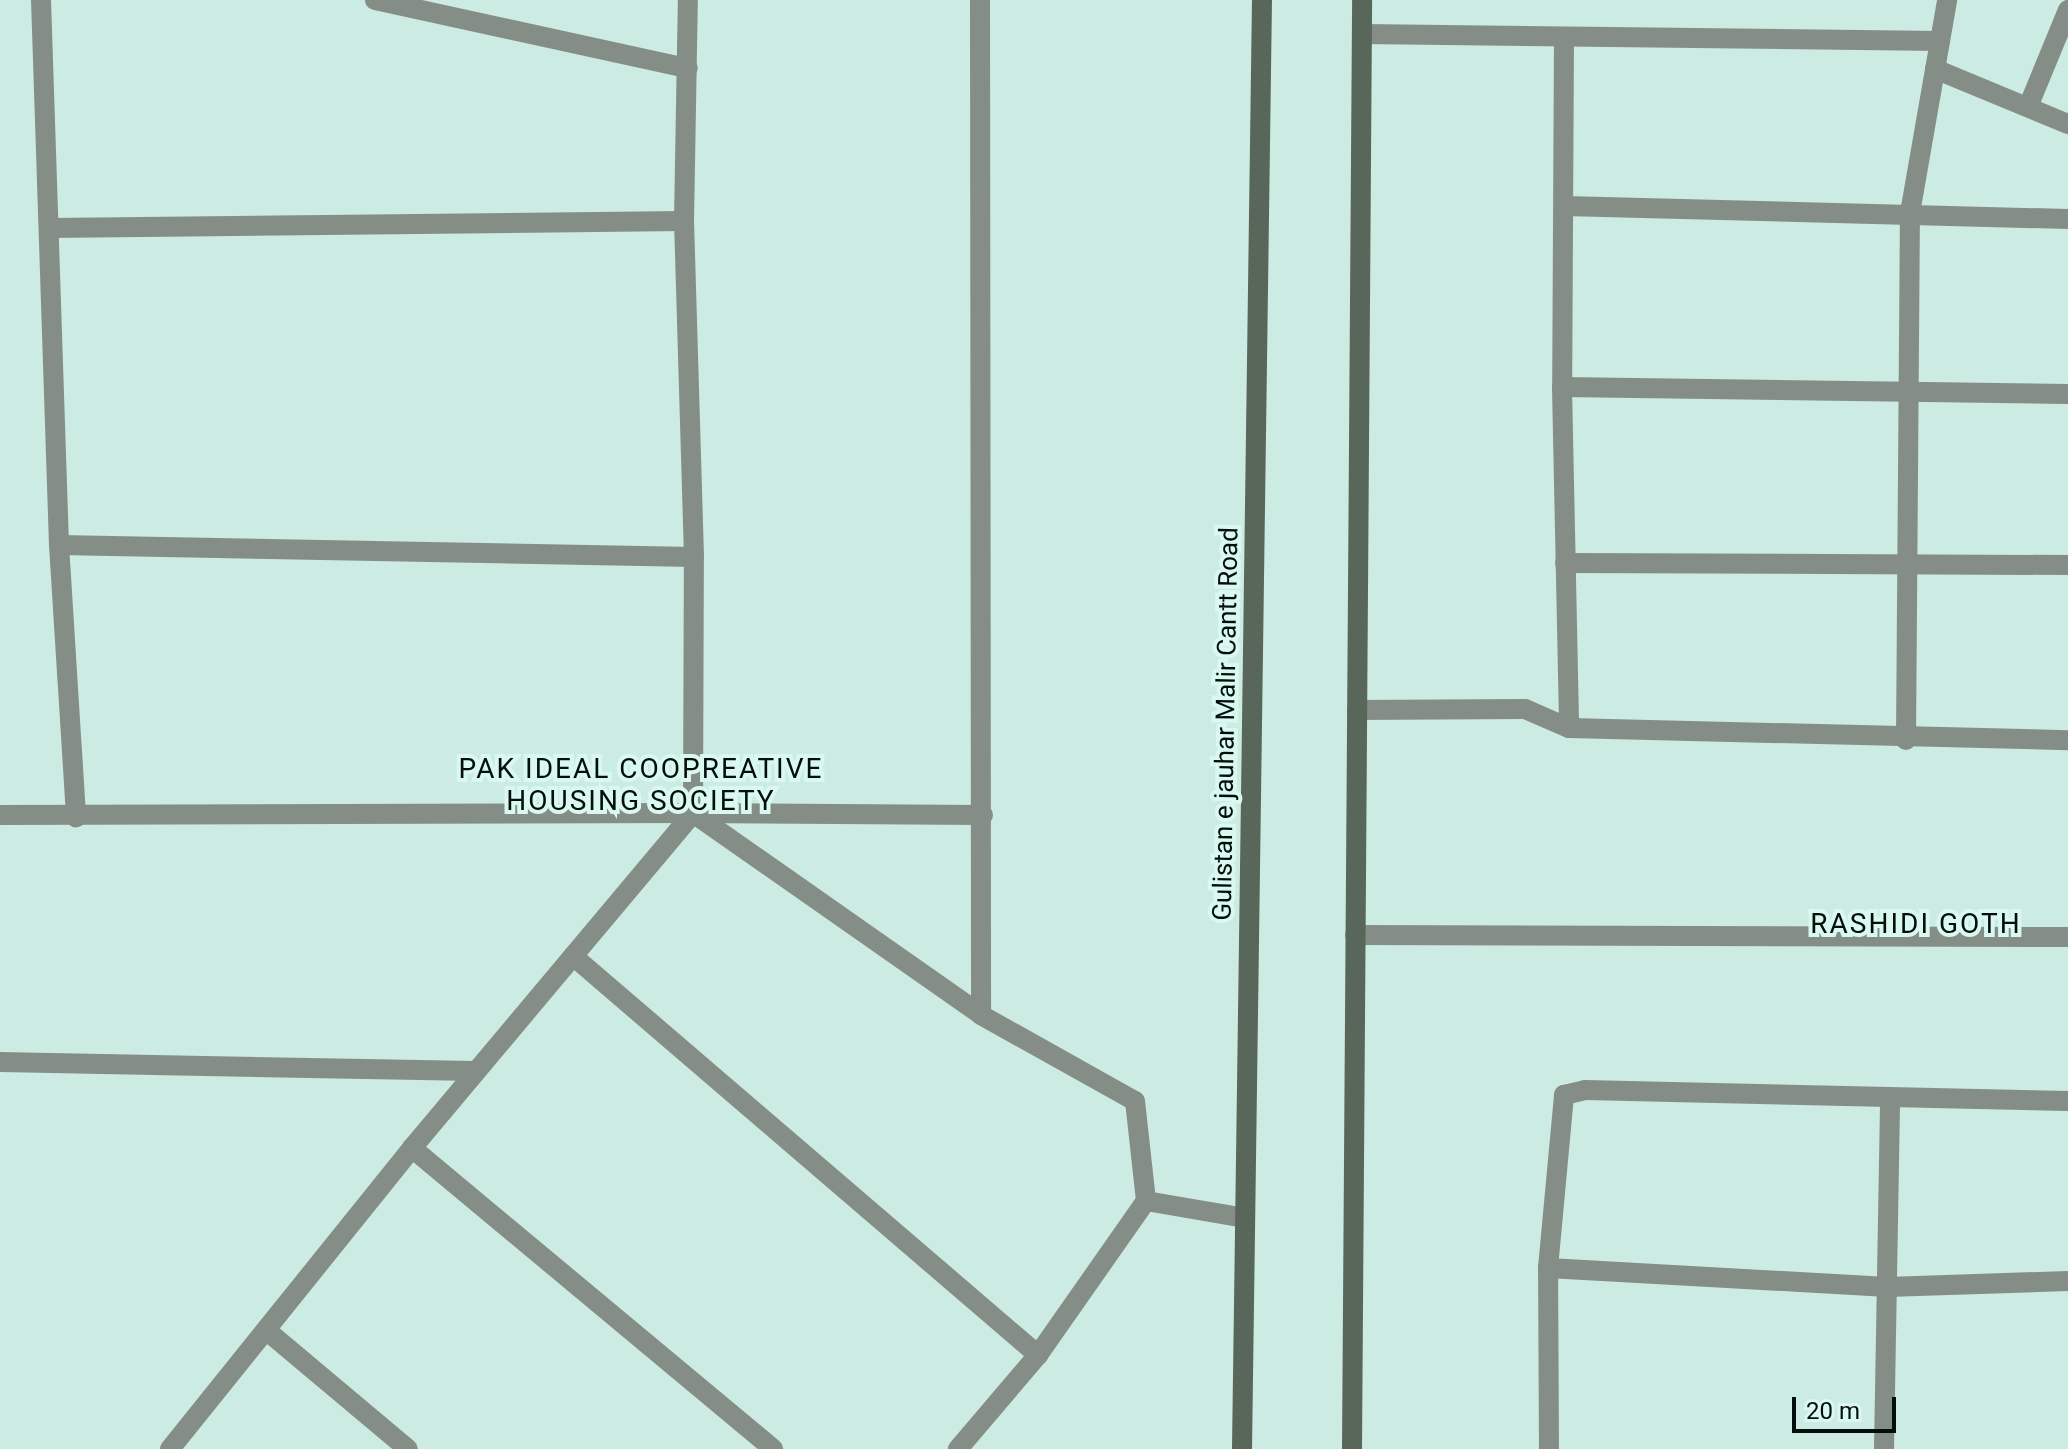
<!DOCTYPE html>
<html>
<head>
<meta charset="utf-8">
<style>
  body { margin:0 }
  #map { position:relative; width:2068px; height:1449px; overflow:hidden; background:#ccebe2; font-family:Roboto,sans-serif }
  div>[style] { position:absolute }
  .street>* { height:20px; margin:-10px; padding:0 10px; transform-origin:10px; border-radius:10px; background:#858e86 }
  .secondary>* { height:20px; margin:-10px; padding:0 10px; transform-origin:10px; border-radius:10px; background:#59665a }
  span { translate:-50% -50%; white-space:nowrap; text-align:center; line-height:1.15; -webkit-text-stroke:8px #d9f8f0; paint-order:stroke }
  .street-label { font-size:26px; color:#040e0b }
  .neighbourhood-label { font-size:28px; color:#040e0b; letter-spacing:2px }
  .scale { position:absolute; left:1792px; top:1397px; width:104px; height:36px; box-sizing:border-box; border:4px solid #040e0b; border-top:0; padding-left:10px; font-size:24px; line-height:28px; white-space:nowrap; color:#040e0b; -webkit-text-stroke:6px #d9f8f0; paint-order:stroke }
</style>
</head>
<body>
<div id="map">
  <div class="street">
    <i style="left:41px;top:0;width:545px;rotate:88.11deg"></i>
    <i style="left:59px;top:545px;width:273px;rotate:86.4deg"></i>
    <i style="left:375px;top:0;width:320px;rotate:12.3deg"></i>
    <i style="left:980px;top:0;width:1015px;rotate:89.94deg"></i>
    <i style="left:1362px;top:34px;width:578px;rotate:0.69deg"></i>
    <i style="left:1564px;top:37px;width:350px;rotate:90.3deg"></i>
    <i style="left:1562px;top:387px;width:341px;rotate:88.8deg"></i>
    <i style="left:1935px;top:69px;width:144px;rotate:22.5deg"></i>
    <i style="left:2028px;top:107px;width:105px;rotate:-67.6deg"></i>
    <i style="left:1564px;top:206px;width:504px;rotate:1.48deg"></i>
    <i style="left:50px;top:228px;width:634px;rotate:-0.63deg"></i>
    <i style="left:1562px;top:387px;width:506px;rotate:0.79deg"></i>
    <i style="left:59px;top:545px;width:635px;rotate:1.08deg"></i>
    <i style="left:1565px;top:563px;width:503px;rotate:0.23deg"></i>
    <i style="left:1357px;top:710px;width:168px;rotate:-0.3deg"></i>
    <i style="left:1525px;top:709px;width:48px;rotate:23.4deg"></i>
    <i style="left:1569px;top:728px;width:499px;rotate:1.4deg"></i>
    <i style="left:1906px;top:740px;width:527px;rotate:-89.57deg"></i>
    <i style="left:1910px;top:213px;width:216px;rotate:-80.1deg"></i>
    <i style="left:693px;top:813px;width:290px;rotate:0.4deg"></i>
    <i style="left:0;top:815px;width:693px;rotate:-0.17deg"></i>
    <i style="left:693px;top:813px;width:352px;rotate:35deg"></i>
    <i style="left:981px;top:1015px;width:176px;rotate:29.2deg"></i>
    <i style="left:1135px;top:1101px;width:101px;rotate:83.7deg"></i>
    <i style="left:1355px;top:935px;width:713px;rotate:0.16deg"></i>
    <i style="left:573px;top:956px;width:613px;rotate:40.63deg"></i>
    <i style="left:0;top:1062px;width:475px;rotate:1.1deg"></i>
    <i style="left:412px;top:1148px;width:470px;rotate:39.8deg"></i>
    <i style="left:1548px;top:1268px;width:340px;rotate:3.2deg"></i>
    <i style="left:1887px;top:1287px;width:181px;rotate:-1.9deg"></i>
    <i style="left:266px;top:1330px;width:185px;rotate:40deg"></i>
    <i style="left:170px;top:1449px;width:386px;rotate:-51.2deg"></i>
    <i style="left:412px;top:1148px;width:437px;rotate:-50deg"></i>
    <i style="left:693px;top:813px;width:256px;rotate:-89.8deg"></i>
    <i style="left:694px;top:557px;width:336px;rotate:-91.7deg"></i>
    <i style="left:684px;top:221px;width:221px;rotate:-89deg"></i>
    <i style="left:958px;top:1449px;width:123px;rotate:-49.6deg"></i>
    <i style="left:1038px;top:1355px;width:188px;rotate:-55deg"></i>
    <i style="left:1146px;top:1201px;width:100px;rotate:9.7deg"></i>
    <i style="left:1549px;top:1449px;width:181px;rotate:-90.3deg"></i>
    <i style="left:1548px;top:1268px;width:174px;rotate:-84.7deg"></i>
    <i style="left:1564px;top:1095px;width:22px;rotate:-13deg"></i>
    <i style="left:1585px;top:1090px;width:483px;rotate:1.3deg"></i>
    <i style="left:1884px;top:1449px;width:349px;rotate:-89deg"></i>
  </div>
  <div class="secondary">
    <i style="left:1242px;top:1449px;width:1449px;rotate:-89.21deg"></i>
    <i style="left:1352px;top:1449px;width:1449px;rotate:-89.6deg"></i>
  </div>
  <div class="street-label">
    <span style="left:1226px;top:724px;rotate:-89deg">Gulistan e jauhar Malir Cantt Road</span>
  </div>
  <div class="neighbourhood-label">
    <span style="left:641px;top:785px">PAK IDEAL COOPREATIVE<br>HOUSING SOCIETY</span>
    <span style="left:1916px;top:924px">RASHIDI GOTH</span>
  </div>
  <div class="scale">20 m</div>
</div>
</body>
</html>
